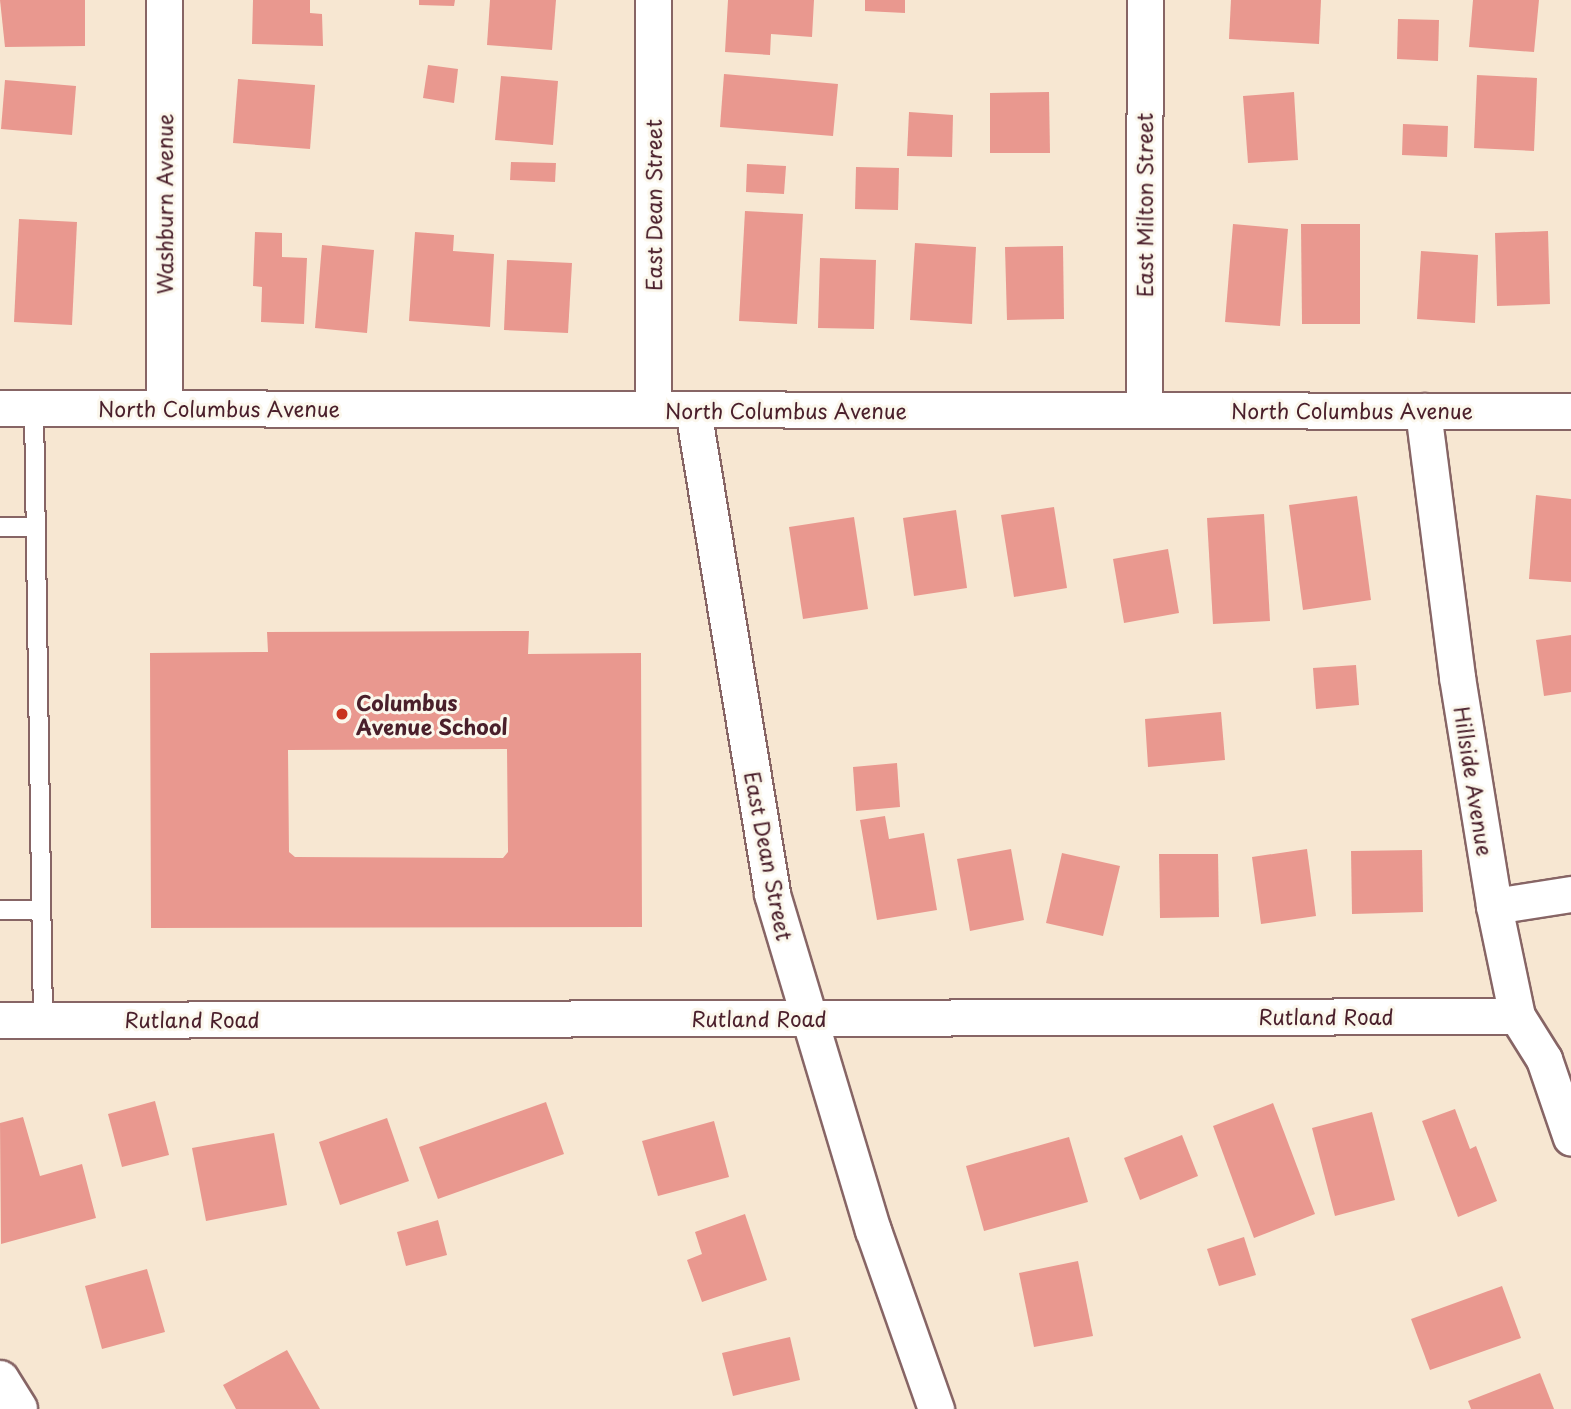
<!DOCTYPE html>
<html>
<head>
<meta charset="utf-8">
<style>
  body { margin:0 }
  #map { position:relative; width:1571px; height:1409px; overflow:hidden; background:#f7e7d2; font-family:"Playpen Sans",sans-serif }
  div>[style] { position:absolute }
  .building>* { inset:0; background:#e9988f }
  .roads { filter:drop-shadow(2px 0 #876565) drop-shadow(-2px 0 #876565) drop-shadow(0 2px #876565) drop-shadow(0 -2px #876565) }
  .service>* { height:18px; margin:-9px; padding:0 9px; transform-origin:9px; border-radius:9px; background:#fff }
  .minor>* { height:35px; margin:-17.5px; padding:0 17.5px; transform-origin:17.5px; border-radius:17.5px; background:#fff }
  .tertiary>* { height:38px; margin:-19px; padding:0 19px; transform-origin:19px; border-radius:19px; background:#fff }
  .dots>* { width:19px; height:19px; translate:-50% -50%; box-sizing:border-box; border:4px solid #fbf7ec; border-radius:50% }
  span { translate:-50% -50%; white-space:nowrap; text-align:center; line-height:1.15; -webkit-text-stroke:6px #fbf7ec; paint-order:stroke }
  .street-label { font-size:21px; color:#4a1f2b }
  .poi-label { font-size:21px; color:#4a1f2b; font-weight:700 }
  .left { translate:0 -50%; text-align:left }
</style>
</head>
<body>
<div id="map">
  <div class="building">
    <i style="clip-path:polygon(0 0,85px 0,85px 46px,5px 47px)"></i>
    <i style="clip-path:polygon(253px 0,310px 0,310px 13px,322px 14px,323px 46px,252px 44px)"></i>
    <i style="clip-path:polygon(419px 0,455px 0,454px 6px,419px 5px)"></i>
    <i style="clip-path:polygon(490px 0,556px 0,552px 50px,487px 45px)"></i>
    <i style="clip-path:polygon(728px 0,814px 0,812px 37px,771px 34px,770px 55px,725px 52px)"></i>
    <i style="clip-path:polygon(865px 0,905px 0,905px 13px,865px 11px)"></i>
    <i style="clip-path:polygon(1231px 0,1321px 0,1319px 44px,1229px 39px)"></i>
    <i style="clip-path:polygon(1473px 0,1539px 0,1534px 52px,1469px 47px)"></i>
    <i style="clip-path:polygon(1398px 19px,1439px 20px,1438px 61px,1397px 59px)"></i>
    <i style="clip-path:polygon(428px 65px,458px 69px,454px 103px,423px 98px)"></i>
    <i style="clip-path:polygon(724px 74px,838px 84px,833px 136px,720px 127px)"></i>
    <i style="clip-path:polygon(1477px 75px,1537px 78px,1534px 151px,1474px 148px)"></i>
    <i style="clip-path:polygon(501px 76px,558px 81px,553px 145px,495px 140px)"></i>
    <i style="clip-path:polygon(238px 79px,315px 85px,310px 149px,233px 143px)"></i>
    <i style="clip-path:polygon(5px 80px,76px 86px,72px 135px,1px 129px)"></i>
    <i style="clip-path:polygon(1049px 92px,1050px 153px,990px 153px,990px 93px)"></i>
    <i style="clip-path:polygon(1294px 92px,1298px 160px,1248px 163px,1243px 96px)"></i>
    <i style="clip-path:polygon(909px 112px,953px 115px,952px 157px,907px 156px)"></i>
    <i style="clip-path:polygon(1403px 124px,1448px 126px,1447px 157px,1402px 155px)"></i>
    <i style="clip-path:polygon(511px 162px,556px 163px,555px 182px,510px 180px)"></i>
    <i style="clip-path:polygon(747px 164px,786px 166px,784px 194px,746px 192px)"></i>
    <i style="clip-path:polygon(856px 167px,899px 168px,898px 210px,855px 209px)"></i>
    <i style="clip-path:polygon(745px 211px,803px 214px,797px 324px,739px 321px)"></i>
    <i style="clip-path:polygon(19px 219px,77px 222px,72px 325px,14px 322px)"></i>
    <i style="clip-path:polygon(1233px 224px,1288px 229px,1280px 326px,1225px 322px)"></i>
    <i style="clip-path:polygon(1301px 224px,1360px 224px,1360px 324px,1302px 324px)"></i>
    <i style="clip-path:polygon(1548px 231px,1550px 304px,1497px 306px,1495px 233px)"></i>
    <i style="clip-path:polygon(255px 232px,282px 233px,282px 257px,307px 258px,304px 324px,261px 322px,262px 287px,253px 286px)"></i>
    <i style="clip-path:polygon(415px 232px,454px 235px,453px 251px,494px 254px,490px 327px,409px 321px)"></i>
    <i style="clip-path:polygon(915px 243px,976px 247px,972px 324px,910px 320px)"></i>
    <i style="clip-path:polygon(322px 245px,374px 250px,367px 333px,315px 328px)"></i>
    <i style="clip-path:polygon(1063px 246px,1064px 319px,1007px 320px,1005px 247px)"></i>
    <i style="clip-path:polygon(1421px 251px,1478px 255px,1475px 323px,1417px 319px)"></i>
    <i style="clip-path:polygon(820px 258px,876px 260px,874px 329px,818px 328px)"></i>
    <i style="clip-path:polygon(507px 260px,572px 263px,568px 333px,504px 330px)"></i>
    <i style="clip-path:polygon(1536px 495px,1571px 499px,1571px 582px,1529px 579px)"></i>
    <i style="clip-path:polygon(1357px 496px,1371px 600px,1303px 610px,1289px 505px)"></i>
    <i style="clip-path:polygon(1054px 507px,1067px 588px,1014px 597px,1001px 515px)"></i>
    <i style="clip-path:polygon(956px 510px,967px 588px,914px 596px,903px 518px)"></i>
    <i style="clip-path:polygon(1264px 514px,1270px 621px,1213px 624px,1207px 518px)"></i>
    <i style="clip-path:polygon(854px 517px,868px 609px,803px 619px,789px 527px)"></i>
    <i style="clip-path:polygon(1168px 549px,1179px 613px,1124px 623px,1113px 559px)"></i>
    <i style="clip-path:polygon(evenodd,529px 631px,528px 654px,641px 653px,642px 927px,151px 928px,150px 653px,268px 652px,267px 632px,529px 631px,507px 749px,508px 852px,503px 858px,295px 857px,289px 852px,288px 750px,507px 749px)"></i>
    <i style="clip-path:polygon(1571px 635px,1571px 692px,1544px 696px,1536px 640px)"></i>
    <i style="clip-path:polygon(1356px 665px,1359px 705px,1316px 709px,1313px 668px)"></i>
    <i style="clip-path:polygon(1221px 712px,1225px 760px,1148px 767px,1145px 719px)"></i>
    <i style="clip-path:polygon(897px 763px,900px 807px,856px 811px,853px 767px)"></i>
    <i style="clip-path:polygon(885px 816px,889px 839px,924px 833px,937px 910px,877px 920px,860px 820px)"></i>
    <i style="clip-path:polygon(1011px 849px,1024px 920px,970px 931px,957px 859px)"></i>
    <i style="clip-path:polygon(1307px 849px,1316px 916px,1261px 924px,1252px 857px)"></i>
    <i style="clip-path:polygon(1422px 850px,1423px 912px,1352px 914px,1351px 851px)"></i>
    <i style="clip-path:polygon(1062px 853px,1120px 866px,1103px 936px,1046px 923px)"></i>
    <i style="clip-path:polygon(1159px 854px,1218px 854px,1219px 917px,1160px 918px)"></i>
    <i style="clip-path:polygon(155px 1101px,169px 1155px,122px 1167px,108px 1114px)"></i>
    <i style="clip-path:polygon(546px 1102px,564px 1154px,438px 1199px,419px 1147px)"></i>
    <i style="clip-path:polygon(1273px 1103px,1315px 1214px,1254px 1238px,1213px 1126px)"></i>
    <i style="clip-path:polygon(1455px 1109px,1470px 1149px,1476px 1146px,1497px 1201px,1458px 1217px,1422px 1121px)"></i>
    <i style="clip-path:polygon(1372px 1112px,1395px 1200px,1335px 1216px,1312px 1128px)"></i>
    <i style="clip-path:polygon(23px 1117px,40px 1176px,82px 1164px,96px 1218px,1px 1244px,0 1123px)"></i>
    <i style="clip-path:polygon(387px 1118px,409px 1181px,340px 1205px,319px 1142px)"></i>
    <i style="clip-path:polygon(714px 1121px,729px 1177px,658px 1196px,642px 1141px)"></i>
    <i style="clip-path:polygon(274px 1133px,287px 1205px,206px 1221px,192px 1148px)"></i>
    <i style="clip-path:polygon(1182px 1135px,1198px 1176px,1140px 1200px,1124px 1158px)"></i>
    <i style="clip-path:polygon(1069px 1137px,1088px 1202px,984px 1231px,966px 1166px)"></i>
    <i style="clip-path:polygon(745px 1214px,767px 1280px,702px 1302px,687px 1260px,702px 1254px,695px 1232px)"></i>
    <i style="clip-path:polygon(438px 1220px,447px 1255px,406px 1266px,397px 1232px)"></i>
    <i style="clip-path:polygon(1244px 1237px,1256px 1275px,1219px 1286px,1207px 1249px)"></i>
    <i style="clip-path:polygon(1078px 1261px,1093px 1336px,1034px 1347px,1019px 1273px)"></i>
    <i style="clip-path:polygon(147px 1269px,165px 1332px,102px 1349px,85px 1286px)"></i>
    <i style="clip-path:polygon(1502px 1286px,1521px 1338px,1430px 1370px,1411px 1319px)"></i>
    <i style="clip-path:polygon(790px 1337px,800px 1380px,733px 1396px,722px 1353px)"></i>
    <i style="clip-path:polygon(287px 1350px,320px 1409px,236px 1409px,223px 1385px)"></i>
    <i style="clip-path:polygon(1540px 1373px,1554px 1409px,1471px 1409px,1468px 1401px)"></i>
  </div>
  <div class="roads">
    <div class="service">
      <i style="left:34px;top:408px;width:611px;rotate:89.16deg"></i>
      <i style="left:0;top:527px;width:36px"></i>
      <i style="left:0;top:910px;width:41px"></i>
    </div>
    <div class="minor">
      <i style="left:164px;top:0;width:408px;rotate:90deg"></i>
      <i style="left:0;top:408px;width:1571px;rotate:0.11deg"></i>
      <i style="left:653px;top:409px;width:409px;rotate:-90deg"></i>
      <i style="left:693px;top:410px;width:490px;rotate:80.7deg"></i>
      <i style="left:772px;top:894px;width:351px;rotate:73.3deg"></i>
      <i style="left:873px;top:1230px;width:190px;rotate:70.6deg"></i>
      <i style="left:1144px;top:410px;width:410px;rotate:-89.9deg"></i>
      <i style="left:1423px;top:411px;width:268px;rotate:82.7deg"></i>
      <i style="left:1457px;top:677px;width:232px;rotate:80.8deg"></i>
      <i style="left:1494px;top:906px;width:112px;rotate:78.2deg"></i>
      <i style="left:1517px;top:1016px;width:51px;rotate:57.9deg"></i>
      <i style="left:1544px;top:1059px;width:83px;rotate:71.1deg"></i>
      <i style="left:1494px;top:906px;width:78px;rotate:-8.9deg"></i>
      <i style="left:0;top:1020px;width:1517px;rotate:-0.15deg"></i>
    </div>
    <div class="tertiary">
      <i style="left:0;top:1380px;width:34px;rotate:58deg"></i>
    </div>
  </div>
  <div class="dots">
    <i style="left:342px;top:714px;background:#c8321e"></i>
  </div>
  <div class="street-label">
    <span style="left:164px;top:204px;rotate:-90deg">Washburn Avenue</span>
    <span style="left:653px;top:205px;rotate:-90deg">East Dean Street</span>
    <span style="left:1144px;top:205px;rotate:-90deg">East Milton Street</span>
    <span style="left:219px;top:408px">North Columbus Avenue</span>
    <span style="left:786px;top:410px">North Columbus Avenue</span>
    <span style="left:1352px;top:410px">North Columbus Avenue</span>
    <span style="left:1474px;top:781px;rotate:81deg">Hillside Avenue</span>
    <span style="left:769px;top:856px;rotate:79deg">East Dean Street</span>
    <span style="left:1326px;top:1016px">Rutland Road</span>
    <span style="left:759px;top:1018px">Rutland Road</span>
    <span style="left:192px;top:1019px">Rutland Road</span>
  </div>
  <div class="poi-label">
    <span class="left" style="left:356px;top:714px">Columbus<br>Avenue School</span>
  </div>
</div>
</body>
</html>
